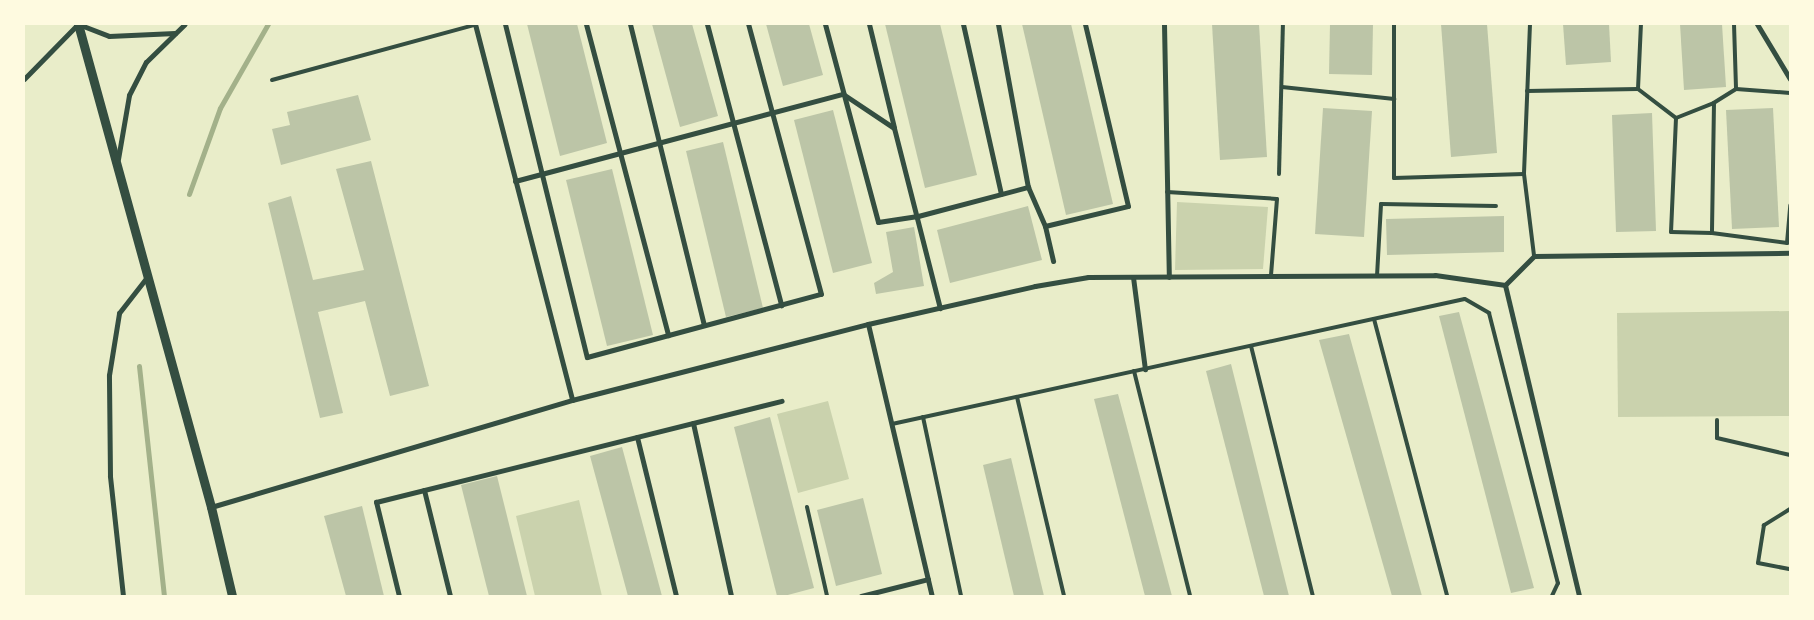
<!DOCTYPE html>
<html>
<head>
<meta charset="utf-8">
<style>
  body { margin:0 }
  #map { position:relative; width:1814px; height:620px; overflow:hidden; background:#e9edc9; font-family:"Work Sans",sans-serif }
  div>[style] { position:absolute }
  .green>* { inset:0; background:#cad2ad }
  .stream>* { height:5px; margin:-2.5px; padding:0 2.5px; transform-origin:2.5px; border-radius:2.5px; background:#a3b18a }
  .building>* { inset:0; background:#bcc5a7 }
  .service>* { height:4px; margin:-2px; padding:0 2px; transform-origin:2px; border-radius:2px; background:#344e41 }
  .minor>* { height:5px; margin:-2.5px; padding:0 2.5px; transform-origin:2.5px; border-radius:2.5px; background:#344e41 }
  .tertiary>* { height:9px; margin:-4.5px; padding:0 4.5px; transform-origin:4.5px; border-radius:4.5px; background:#344e41 }
  span { translate:-50% -50%; white-space:nowrap; text-align:center; line-height:1.15; -webkit-text-stroke:4px #fefae0; paint-order:stroke }
  .frame { position:absolute; inset:0; border:25px solid #fefae0; pointer-events:none }
</style>
</head>
<body>
<div id="map">
  <div class="green">
    <i style="clip-path:polygon(1177px 202px,1268px 207px,1263px 269px,1175px 270px)"></i>
    <i style="clip-path:polygon(1790px 311px,1790px 416px,1618px 417px,1617px 313px)"></i>
    <i style="clip-path:polygon(828px 401px,849px 479px,798px 493px,777px 414px)"></i>
    <i style="clip-path:polygon(579px 500px,602px 596px,535px 596px,516px 516px)"></i>
  </div>
  <div class="stream">
    <i style="left:189px;top:194px;width:91px;rotate:-70.2deg"></i>
    <i style="left:220px;top:108px;width:97px;rotate:-60.3deg"></i>
    <i style="left:139px;top:366px;width:231px;rotate:83.8deg"></i>
  </div>
  <div class="building">
    <i style="clip-path:polygon(527px 24px,577px 24px,607px 143px,560px 156px)"></i>
    <i style="clip-path:polygon(652px 24px,692px 24px,718px 116px,680px 127px)"></i>
    <i style="clip-path:polygon(766px 24px,809px 24px,823px 75px,783px 86px)"></i>
    <i style="clip-path:polygon(885px 24px,940px 24px,977px 175px,925px 188px)"></i>
    <i style="clip-path:polygon(1022px 24px,1071px 24px,1113px 204px,1066px 215px)"></i>
    <i style="clip-path:polygon(1212px 24px,1259px 24px,1267px 157px,1220px 160px)"></i>
    <i style="clip-path:polygon(1330px 24px,1373px 24px,1372px 75px,1329px 74px)"></i>
    <i style="clip-path:polygon(1441px 24px,1487px 24px,1497px 153px,1451px 157px)"></i>
    <i style="clip-path:polygon(1563px 24px,1609px 24px,1611px 62px,1566px 65px)"></i>
    <i style="clip-path:polygon(1680px 24px,1722px 24px,1726px 87px,1684px 90px)"></i>
    <i style="clip-path:polygon(358px 95px,371px 140px,281px 165px,272px 129px,290px 125px,287px 112px)"></i>
    <i style="clip-path:polygon(1323px 108px,1372px 111px,1364px 237px,1315px 234px)"></i>
    <i style="clip-path:polygon(1773px 108px,1779px 227px,1732px 229px,1726px 110px)"></i>
    <i style="clip-path:polygon(833px 110px,872px 263px,833px 273px,794px 120px)"></i>
    <i style="clip-path:polygon(1652px 113px,1656px 231px,1616px 232px,1612px 115px)"></i>
    <i style="clip-path:polygon(723px 142px,763px 308px,726px 317px,686px 151px)"></i>
    <i style="clip-path:polygon(371px 161px,429px 386px,390px 396px,365px 301px,318px 312px,343px 413px,320px 418px,268px 203px,291px 196px,313px 280px,364px 270px,336px 169px)"></i>
    <i style="clip-path:polygon(612px 169px,653px 335px,607px 346px,566px 180px)"></i>
    <i style="clip-path:polygon(1028px 206px,1042px 260px,950px 283px,937px 230px)"></i>
    <i style="clip-path:polygon(1504px 216px,1504px 252px,1387px 255px,1386px 219px)"></i>
    <i style="clip-path:polygon(914px 227px,924px 286px,876px 294px,874px 283px,893px 272px,886px 232px)"></i>
    <i style="clip-path:polygon(1459px 312px,1534px 588px,1511px 593px,1439px 316px)"></i>
    <i style="clip-path:polygon(1349px 334px,1422px 596px,1392px 596px,1319px 340px)"></i>
    <i style="clip-path:polygon(1231px 364px,1289px 596px,1264px 596px,1206px 371px)"></i>
    <i style="clip-path:polygon(1118px 394px,1172px 596px,1145px 596px,1094px 399px)"></i>
    <i style="clip-path:polygon(770px 417px,814px 588px,784px 596px,777px 596px,734px 427px)"></i>
    <i style="clip-path:polygon(622px 447px,662px 596px,628px 596px,590px 456px)"></i>
    <i style="clip-path:polygon(1011px 458px,1044px 596px,1014px 596px,983px 465px)"></i>
    <i style="clip-path:polygon(497px 476px,527px 596px,489px 596px,461px 485px)"></i>
    <i style="clip-path:polygon(863px 498px,882px 574px,836px 586px,817px 510px)"></i>
    <i style="clip-path:polygon(362px 506px,384px 596px,346px 596px,324px 516px)"></i>
  </div>
  <div class="service">
    <i style="left:1394px;top:24px;width:154px;rotate:90deg"></i>
    <i style="left:1394px;top:178px;width:130px;rotate:-1.8deg"></i>
    <i style="left:1530px;top:24px;width:150px;rotate:92.3deg"></i>
    <i style="left:1524px;top:174px;width:83px;rotate:83deg"></i>
    <i style="left:1734px;top:24px;width:65px;rotate:88.2deg"></i>
    <i style="left:272px;top:80px;width:210px;rotate:-15.2deg"></i>
    <i style="left:1282px;top:87px;width:113px;rotate:6.1deg"></i>
    <i style="left:1638px;top:89px;width:48px;rotate:37.3deg"></i>
    <i style="left:1676px;top:118px;width:114px;rotate:92.5deg"></i>
    <i style="left:1671px;top:232px;width:41px;rotate:1.4deg"></i>
    <i style="left:1527px;top:91px;width:111px;rotate:-1deg"></i>
    <i style="left:1638px;top:89px;width:65px;rotate:-87.4deg"></i>
    <i style="left:1790px;top:93px;width:54px;rotate:-175.8deg"></i>
    <i style="left:1736px;top:89px;width:26px;rotate:148deg"></i>
    <i style="left:1714px;top:103px;width:130px;rotate:90.9deg"></i>
    <i style="left:1712px;top:233px;width:76px;rotate:7.6deg"></i>
    <i style="left:1787px;top:243px;width:38px;rotate:-85deg"></i>
    <i style="left:1676px;top:118px;width:41px;rotate:-21.5deg"></i>
    <i style="left:1279px;top:174px;width:150px;rotate:-88.5deg"></i>
    <i style="left:1167px;top:192px;width:110px;rotate:3.6deg"></i>
    <i style="left:1277px;top:199px;width:77px;rotate:94.5deg"></i>
    <i style="left:1377px;top:276px;width:72px;rotate:-86.8deg"></i>
    <i style="left:1381px;top:204px;width:115px;rotate:1deg"></i>
    <i style="left:1374px;top:319px;width:286px;rotate:75.2deg"></i>
    <i style="left:1251px;top:346px;width:258px;rotate:76.1deg"></i>
    <i style="left:1134px;top:371px;width:232px;rotate:76deg"></i>
    <i style="left:1017px;top:397px;width:204px;rotate:76.7deg"></i>
    <i style="left:923px;top:417px;width:183px;rotate:78deg"></i>
    <i style="left:1717px;top:420px;width:18px;rotate:90deg"></i>
    <i style="left:1717px;top:438px;width:75px;rotate:13.1deg"></i>
    <i style="left:892px;top:424px;width:586px;rotate:-12.31deg"></i>
    <i style="left:1465px;top:299px;width:28px;rotate:30deg"></i>
    <i style="left:1489px;top:313px;width:279px;rotate:75.7deg"></i>
    <i style="left:1558px;top:583px;width:14px;rotate:115deg"></i>
    <i style="left:807px;top:507px;width:91px;rotate:77.3deg"></i>
    <i style="left:1790px;top:509px;width:31px;rotate:148deg"></i>
    <i style="left:1764px;top:525px;width:38px;rotate:99deg"></i>
    <i style="left:1758px;top:563px;width:33px;rotate:11deg"></i>
  </div>
  <div class="minor">
    <i style="left:475px;top:24px;width:388px;rotate:75.5deg"></i>
    <i style="left:505px;top:24px;width:343px;rotate:76.2deg"></i>
    <i style="left:587px;top:357px;width:242px;rotate:-15.1deg"></i>
    <i style="left:821px;top:294px;width:280px;rotate:-105.1deg"></i>
    <i style="left:586px;top:24px;width:322px;rotate:75.2deg"></i>
    <i style="left:630px;top:24px;width:310px;rotate:76.2deg"></i>
    <i style="left:707px;top:24px;width:291px;rotate:75.2deg"></i>
    <i style="left:825px;top:24px;width:205px;rotate:75deg"></i>
    <i style="left:878px;top:222px;width:40px;rotate:-8.5deg"></i>
    <i style="left:918px;top:216px;width:114px;rotate:-14.8deg"></i>
    <i style="left:869px;top:24px;width:106px;rotate:76.4deg"></i>
    <i style="left:963px;top:24px;width:174px;rotate:77.4deg"></i>
    <i style="left:998px;top:24px;width:166px;rotate:79.6deg"></i>
    <i style="left:1028px;top:187px;width:43px;rotate:66.4deg"></i>
    <i style="left:1045px;top:226px;width:85px;rotate:-13.5deg"></i>
    <i style="left:1128px;top:206px;width:187px;rotate:-103.3deg"></i>
    <i style="left:1164px;top:24px;width:253px;rotate:88.9deg"></i>
    <i style="left:1757px;top:24px;width:64px;rotate:59deg"></i>
    <i style="left:24px;top:79px;width:77px;rotate:-45.5deg"></i>
    <i style="left:78px;top:24px;width:33px;rotate:21deg"></i>
    <i style="left:109px;top:36px;width:66px;rotate:-2.6deg"></i>
    <i style="left:118px;top:159px;width:65px;rotate:-80.2deg"></i>
    <i style="left:129px;top:95px;width:37px;rotate:-63deg"></i>
    <i style="left:146px;top:62px;width:54px;rotate:-44.3deg"></i>
    <i style="left:515px;top:181px;width:339px;rotate:-14.9deg"></i>
    <i style="left:843px;top:94px;width:61px;rotate:33.7deg"></i>
    <i style="left:894px;top:128px;width:186px;rotate:75.7deg"></i>
    <i style="left:1045px;top:226px;width:36px;rotate:77deg"></i>
    <i style="left:1133px;top:277px;width:93px;rotate:82.6deg"></i>
    <i style="left:1505px;top:285px;width:41px;rotate:-45deg"></i>
    <i style="left:1534px;top:256px;width:256px;rotate:-0.7deg"></i>
    <i style="left:868px;top:324px;width:279px;rotate:76.8deg"></i>
    <i style="left:693px;top:423px;width:177px;rotate:77.6deg"></i>
    <i style="left:637px;top:437px;width:164px;rotate:76.2deg"></i>
    <i style="left:424px;top:490px;width:109px;rotate:76.2deg"></i>
    <i style="left:211px;top:507px;width:377px;rotate:-16.5deg"></i>
    <i style="left:572px;top:400px;width:306px;rotate:-14.4deg"></i>
    <i style="left:868px;top:324px;width:171px;rotate:-12.8deg"></i>
    <i style="left:1035px;top:286px;width:54px;rotate:-9.6deg"></i>
    <i style="left:1088px;top:277px;width:347px;rotate:-0.3deg"></i>
    <i style="left:1435px;top:275px;width:71px;rotate:8.1deg"></i>
    <i style="left:1505px;top:285px;width:320px;rotate:76.6deg"></i>
    <i style="left:123px;top:596px;width:121px;rotate:-96.2deg"></i>
    <i style="left:110px;top:476px;width:101px;rotate:-90.6deg"></i>
    <i style="left:109px;top:375px;width:63px;rotate:-80.8deg"></i>
    <i style="left:119px;top:313px;width:46px;rotate:-52.1deg"></i>
    <i style="left:399px;top:596px;width:97px;rotate:-103.7deg"></i>
    <i style="left:376px;top:502px;width:418px;rotate:-14deg"></i>
    <i style="left:861px;top:596px;width:69px;rotate:-14.2deg"></i>
  </div>
  <div class="tertiary">
    <i style="left:78px;top:24px;width:501px;rotate:74.6deg"></i>
    <i style="left:211px;top:507px;width:91px;rotate:76.7deg"></i>
  </div>
  <div class="frame"></div>
</div>
</body>
</html>
